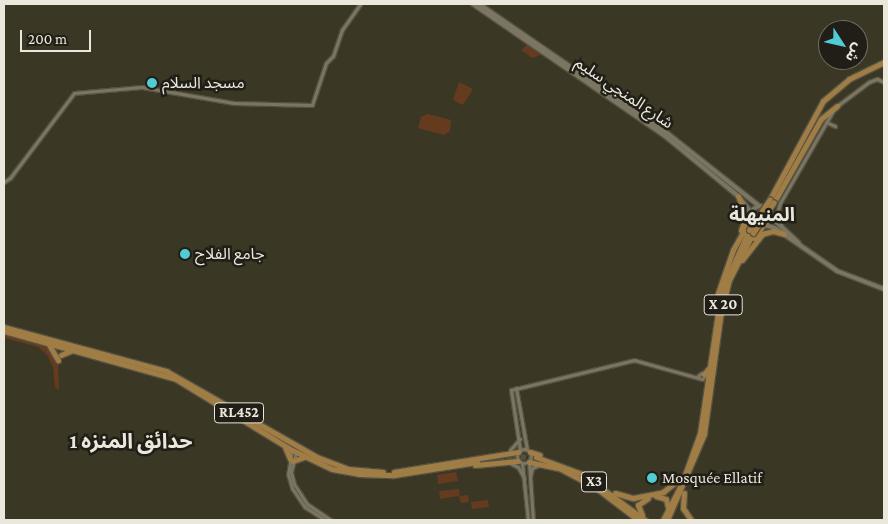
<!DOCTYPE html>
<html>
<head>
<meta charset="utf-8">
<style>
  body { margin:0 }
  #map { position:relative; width:888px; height:524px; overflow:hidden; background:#3b3725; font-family:"Crimson Pro","Noto Sans Arabic",serif }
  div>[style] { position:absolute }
  .green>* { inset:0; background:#643b1e }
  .trunk-tunnel>* { height:5px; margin-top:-2.5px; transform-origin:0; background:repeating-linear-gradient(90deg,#555140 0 5px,transparent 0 7.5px) }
  .roads { filter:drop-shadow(1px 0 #565243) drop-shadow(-1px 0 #565243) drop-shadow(0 1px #565243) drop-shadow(0 -1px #565243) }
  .tertiary>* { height:3px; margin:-1.5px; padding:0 1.5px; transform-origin:1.5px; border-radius:1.5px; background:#7b7662 }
  .tertiary>.ring { margin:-1.5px; padding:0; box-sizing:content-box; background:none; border:3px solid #7b7662; border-radius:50% }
  .secondary>* { height:4px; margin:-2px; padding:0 2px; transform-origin:2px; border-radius:2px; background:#7b7662 }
  .secondary>.ring { margin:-2px; padding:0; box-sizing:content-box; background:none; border:4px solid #7b7662; border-radius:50% }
  .trunk>* { height:5px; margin:-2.5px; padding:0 2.5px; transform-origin:2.5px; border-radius:2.5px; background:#a07d45 }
  .bridges { filter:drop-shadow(1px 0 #565243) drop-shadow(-1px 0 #565243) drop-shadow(0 1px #565243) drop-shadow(0 -1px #565243) }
  .trunk-bridge>* { height:5px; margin:-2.5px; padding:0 2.5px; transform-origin:2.5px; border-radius:2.5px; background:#a07d45 }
  .dots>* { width:14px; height:14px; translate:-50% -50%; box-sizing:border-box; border:2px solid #201e16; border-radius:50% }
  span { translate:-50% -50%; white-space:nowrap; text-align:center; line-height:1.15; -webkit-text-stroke:5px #201e16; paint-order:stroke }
  .shield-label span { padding:1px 4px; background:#201e16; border:1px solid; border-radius:4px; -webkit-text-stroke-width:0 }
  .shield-label { font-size:15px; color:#eae7dc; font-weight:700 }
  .poi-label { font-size:16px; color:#eae7dc }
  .left { translate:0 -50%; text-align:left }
  .street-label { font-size:16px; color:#eae7dc }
  .quarter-label { font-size:19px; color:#eae7dc; font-weight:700 }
  .district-label { font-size:21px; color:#eae7dc; font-weight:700 }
  .frame { position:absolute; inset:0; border:5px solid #eae7dc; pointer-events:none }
  .north { position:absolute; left:818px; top:20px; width:50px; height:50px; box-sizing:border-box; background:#201e16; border:1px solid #716e65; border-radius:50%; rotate:125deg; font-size:14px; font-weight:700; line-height:20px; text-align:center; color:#eae7dc }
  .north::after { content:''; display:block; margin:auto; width:18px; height:22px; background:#51ccd4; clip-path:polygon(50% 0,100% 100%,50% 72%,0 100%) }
  .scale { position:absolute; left:20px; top:30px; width:71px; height:22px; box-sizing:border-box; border:2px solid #eae7dc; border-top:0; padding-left:6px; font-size:15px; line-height:18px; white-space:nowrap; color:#eae7dc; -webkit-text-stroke:4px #201e16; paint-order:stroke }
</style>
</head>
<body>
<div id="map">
  <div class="green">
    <i style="clip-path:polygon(528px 44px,541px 53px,540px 55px,532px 58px,521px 50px)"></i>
    <i style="clip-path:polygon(459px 82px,473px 89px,463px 105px,453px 100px)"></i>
    <i style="clip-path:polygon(428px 114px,451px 120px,450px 131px,444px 135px,418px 128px,421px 117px)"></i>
    <i style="clip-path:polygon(4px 333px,47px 344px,58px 361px,59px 390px,55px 387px,53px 367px,47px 355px,38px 347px,4px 338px)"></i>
    <i style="clip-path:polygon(456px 472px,458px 481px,438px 484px,437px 475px)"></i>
    <i style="clip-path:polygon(459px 489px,460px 496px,468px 495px,469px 502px,461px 503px,459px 496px,440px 499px,439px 491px)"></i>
    <i style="clip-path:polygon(488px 500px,489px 507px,472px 509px,471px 502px)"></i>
  </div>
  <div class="trunk-tunnel">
    <i style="left:506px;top:456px;width:30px;rotate:2deg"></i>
    <i style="left:477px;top:462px;width:37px;rotate:-5deg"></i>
  </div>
  <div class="roads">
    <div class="tertiary">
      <i style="left:837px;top:106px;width:40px;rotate:-37deg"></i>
      <i style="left:869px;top:82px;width:9px;rotate:-21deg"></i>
      <i style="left:877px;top:79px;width:8px;rotate:23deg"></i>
      <i style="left:826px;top:122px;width:10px;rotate:24deg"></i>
      <i style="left:4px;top:182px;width:7px;rotate:-34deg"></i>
      <i style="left:10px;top:178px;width:106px;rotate:-53deg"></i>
      <i style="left:74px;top:93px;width:68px;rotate:-5deg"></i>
      <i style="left:142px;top:87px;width:93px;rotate:9.9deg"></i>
      <i style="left:234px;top:103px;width:78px;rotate:1.5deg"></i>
      <i style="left:312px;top:105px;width:44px;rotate:-71.6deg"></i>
      <i style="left:326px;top:63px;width:10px;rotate:-45deg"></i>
      <i style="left:333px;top:56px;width:28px;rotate:-71deg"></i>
      <i style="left:342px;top:30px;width:32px;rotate:-55deg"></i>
      <i style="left:782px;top:227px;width:15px;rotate:-110deg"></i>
      <i style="left:777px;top:213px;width:10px;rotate:-73deg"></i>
      <i style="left:780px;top:203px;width:106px;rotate:-60.1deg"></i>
      <i style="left:516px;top:388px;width:63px;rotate:79.9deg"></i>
      <i class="ring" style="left:517px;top:449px;width:11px;height:11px"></i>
      <i style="left:292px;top:450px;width:24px;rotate:99deg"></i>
      <i style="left:288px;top:474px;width:15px;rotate:74deg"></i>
      <i style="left:292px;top:488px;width:23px;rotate:56deg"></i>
      <i style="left:305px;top:507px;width:24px;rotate:33deg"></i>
      <i style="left:510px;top:450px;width:15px;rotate:-48deg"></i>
      <i style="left:520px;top:450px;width:61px;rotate:-98.5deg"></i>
      <i style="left:511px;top:390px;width:127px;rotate:-13.7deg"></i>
      <i style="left:634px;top:360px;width:71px;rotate:15.6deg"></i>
      <i style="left:702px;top:379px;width:4px;rotate:-45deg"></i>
      <i style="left:705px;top:376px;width:4px;rotate:-135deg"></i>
      <i style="left:702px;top:373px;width:5px;rotate:143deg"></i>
      <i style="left:296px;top:452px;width:21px;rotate:104deg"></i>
      <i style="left:291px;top:472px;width:12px;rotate:76deg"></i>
      <i style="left:294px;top:484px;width:24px;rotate:57deg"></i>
      <i style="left:307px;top:504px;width:29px;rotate:34deg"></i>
      <i style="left:529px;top:462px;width:58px;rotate:86.1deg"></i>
      <i style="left:510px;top:463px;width:9px;rotate:27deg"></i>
      <i style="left:518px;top:467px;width:13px;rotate:61deg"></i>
      <i style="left:522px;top:463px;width:57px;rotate:84deg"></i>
      <i style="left:530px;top:477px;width:9px;rotate:-77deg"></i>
      <i style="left:532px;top:468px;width:8px;rotate:-23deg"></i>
    </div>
    <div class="secondary">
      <i style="left:473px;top:4px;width:233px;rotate:34.5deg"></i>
      <i style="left:665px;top:136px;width:94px;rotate:39.4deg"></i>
      <i style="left:738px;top:196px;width:22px;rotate:51deg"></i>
      <i style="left:479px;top:4px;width:228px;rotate:34.5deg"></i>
      <i style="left:667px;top:133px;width:117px;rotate:38.4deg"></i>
      <i class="ring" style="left:751px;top:206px;width:16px;height:16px"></i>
      <i style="left:771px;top:217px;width:38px;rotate:43deg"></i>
      <i style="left:765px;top:225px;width:10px;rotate:17deg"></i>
      <i style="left:775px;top:228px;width:75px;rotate:34.7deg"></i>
      <i style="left:837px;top:271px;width:50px;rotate:21deg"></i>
    </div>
    <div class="trunk">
      <i style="left:738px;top:196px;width:21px;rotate:67deg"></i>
      <i style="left:746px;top:215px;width:16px;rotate:108deg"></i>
      <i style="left:770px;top:199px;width:111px;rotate:-61.6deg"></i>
      <i style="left:823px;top:101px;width:34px;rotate:-40deg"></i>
      <i style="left:849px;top:79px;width:39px;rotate:-26deg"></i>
      <i style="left:774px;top:202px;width:95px;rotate:-60.5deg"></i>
      <i style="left:821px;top:119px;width:21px;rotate:-39deg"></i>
      <i style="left:754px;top:238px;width:16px;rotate:-55deg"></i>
      <i style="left:742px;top:260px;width:33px;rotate:-52deg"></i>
      <i style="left:762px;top:234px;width:11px;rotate:-15deg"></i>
      <i style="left:773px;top:231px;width:11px;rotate:15deg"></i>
      <i style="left:718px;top:293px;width:46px;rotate:-70.8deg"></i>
      <i style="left:733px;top:250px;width:39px;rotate:-61deg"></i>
      <i style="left:4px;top:327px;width:168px;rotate:15.2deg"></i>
      <i style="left:166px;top:371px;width:174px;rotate:29.7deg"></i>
      <i style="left:317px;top:457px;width:33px;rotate:21deg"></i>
      <i style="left:348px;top:469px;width:35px;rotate:5deg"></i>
      <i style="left:4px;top:331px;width:179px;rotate:15.6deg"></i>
      <i style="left:176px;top:379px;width:136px;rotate:31.5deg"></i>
      <i style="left:292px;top:450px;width:44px;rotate:25.4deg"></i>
      <i style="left:332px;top:469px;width:27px;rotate:10deg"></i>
      <i style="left:359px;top:474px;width:35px;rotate:2deg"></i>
      <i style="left:394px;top:475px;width:84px;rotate:-8.9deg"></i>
      <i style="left:48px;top:343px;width:20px;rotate:60deg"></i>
      <i style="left:61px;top:355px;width:12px;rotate:-24deg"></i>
      <i style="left:704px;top:374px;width:11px;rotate:-49deg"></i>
      <i style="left:285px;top:447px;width:13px;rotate:67deg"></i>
      <i style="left:530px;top:452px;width:10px;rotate:17deg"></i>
      <i style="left:536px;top:457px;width:49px;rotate:20.3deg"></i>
      <i style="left:582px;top:474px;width:78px;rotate:36.1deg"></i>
      <i style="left:293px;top:461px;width:12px;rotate:-20deg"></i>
      <i style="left:529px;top:462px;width:33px;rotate:12deg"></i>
      <i style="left:561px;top:469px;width:38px;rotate:28deg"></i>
      <i style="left:475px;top:465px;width:43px;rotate:-5.3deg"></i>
      <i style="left:394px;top:472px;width:126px;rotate:-9.2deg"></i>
      <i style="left:595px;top:487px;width:54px;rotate:37.5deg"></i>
      <i style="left:615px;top:493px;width:19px;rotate:16deg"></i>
      <i style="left:633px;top:498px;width:31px;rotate:-11deg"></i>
      <i style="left:663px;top:492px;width:23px;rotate:-38deg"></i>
      <i style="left:684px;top:493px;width:15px;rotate:94deg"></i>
      <i style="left:683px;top:508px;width:14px;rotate:56deg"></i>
      <i style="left:656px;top:496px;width:10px;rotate:17deg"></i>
      <i style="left:666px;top:499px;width:9px;rotate:77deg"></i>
      <i style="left:642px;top:515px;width:11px;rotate:-112deg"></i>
      <i style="left:638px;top:505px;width:12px;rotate:-35deg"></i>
      <i style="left:663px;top:520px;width:42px;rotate:-62.8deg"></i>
      <i style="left:682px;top:483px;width:53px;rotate:-70.2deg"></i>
      <i style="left:700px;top:433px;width:143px;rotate:-81.5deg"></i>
      <i style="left:721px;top:292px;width:68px;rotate:-65.7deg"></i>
      <i style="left:667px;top:520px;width:94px;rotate:-66.7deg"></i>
      <i style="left:704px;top:434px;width:123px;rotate:-82.1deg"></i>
      <i style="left:721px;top:312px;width:33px;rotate:-76deg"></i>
      <i style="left:729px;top:280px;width:53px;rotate:-62.9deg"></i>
    </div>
  </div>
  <div class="bridges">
    <div class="trunk-bridge">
      <i style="left:749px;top:230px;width:37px;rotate:-56deg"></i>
      <i style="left:753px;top:233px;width:37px;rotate:-56deg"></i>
    </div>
  </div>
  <div class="dots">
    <i style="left:152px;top:83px;background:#51ccd4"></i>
    <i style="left:185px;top:254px;background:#51ccd4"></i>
    <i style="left:652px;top:478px;background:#51ccd4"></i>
  </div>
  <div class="shield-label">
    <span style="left:723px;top:305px">X 20</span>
    <span style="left:239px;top:413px">RL452</span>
    <span style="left:594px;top:482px">X3</span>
  </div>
  <div class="poi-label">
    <span class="left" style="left:162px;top:83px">مسجد السلام</span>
    <span class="left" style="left:195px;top:254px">جامع الفلاح</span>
    <span class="left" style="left:662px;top:478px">Mosquée Ellatif</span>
  </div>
  <div class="street-label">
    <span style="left:624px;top:93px;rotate:34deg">شارع المنجي سليم</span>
  </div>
  <div class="quarter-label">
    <span style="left:762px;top:215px">المنيهلة</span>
  </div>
  <div class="district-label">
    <span style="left:131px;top:441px">حدائق المنزه 1</span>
  </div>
  <div class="frame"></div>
  <div class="north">ش</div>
  <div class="scale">200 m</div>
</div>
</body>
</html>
